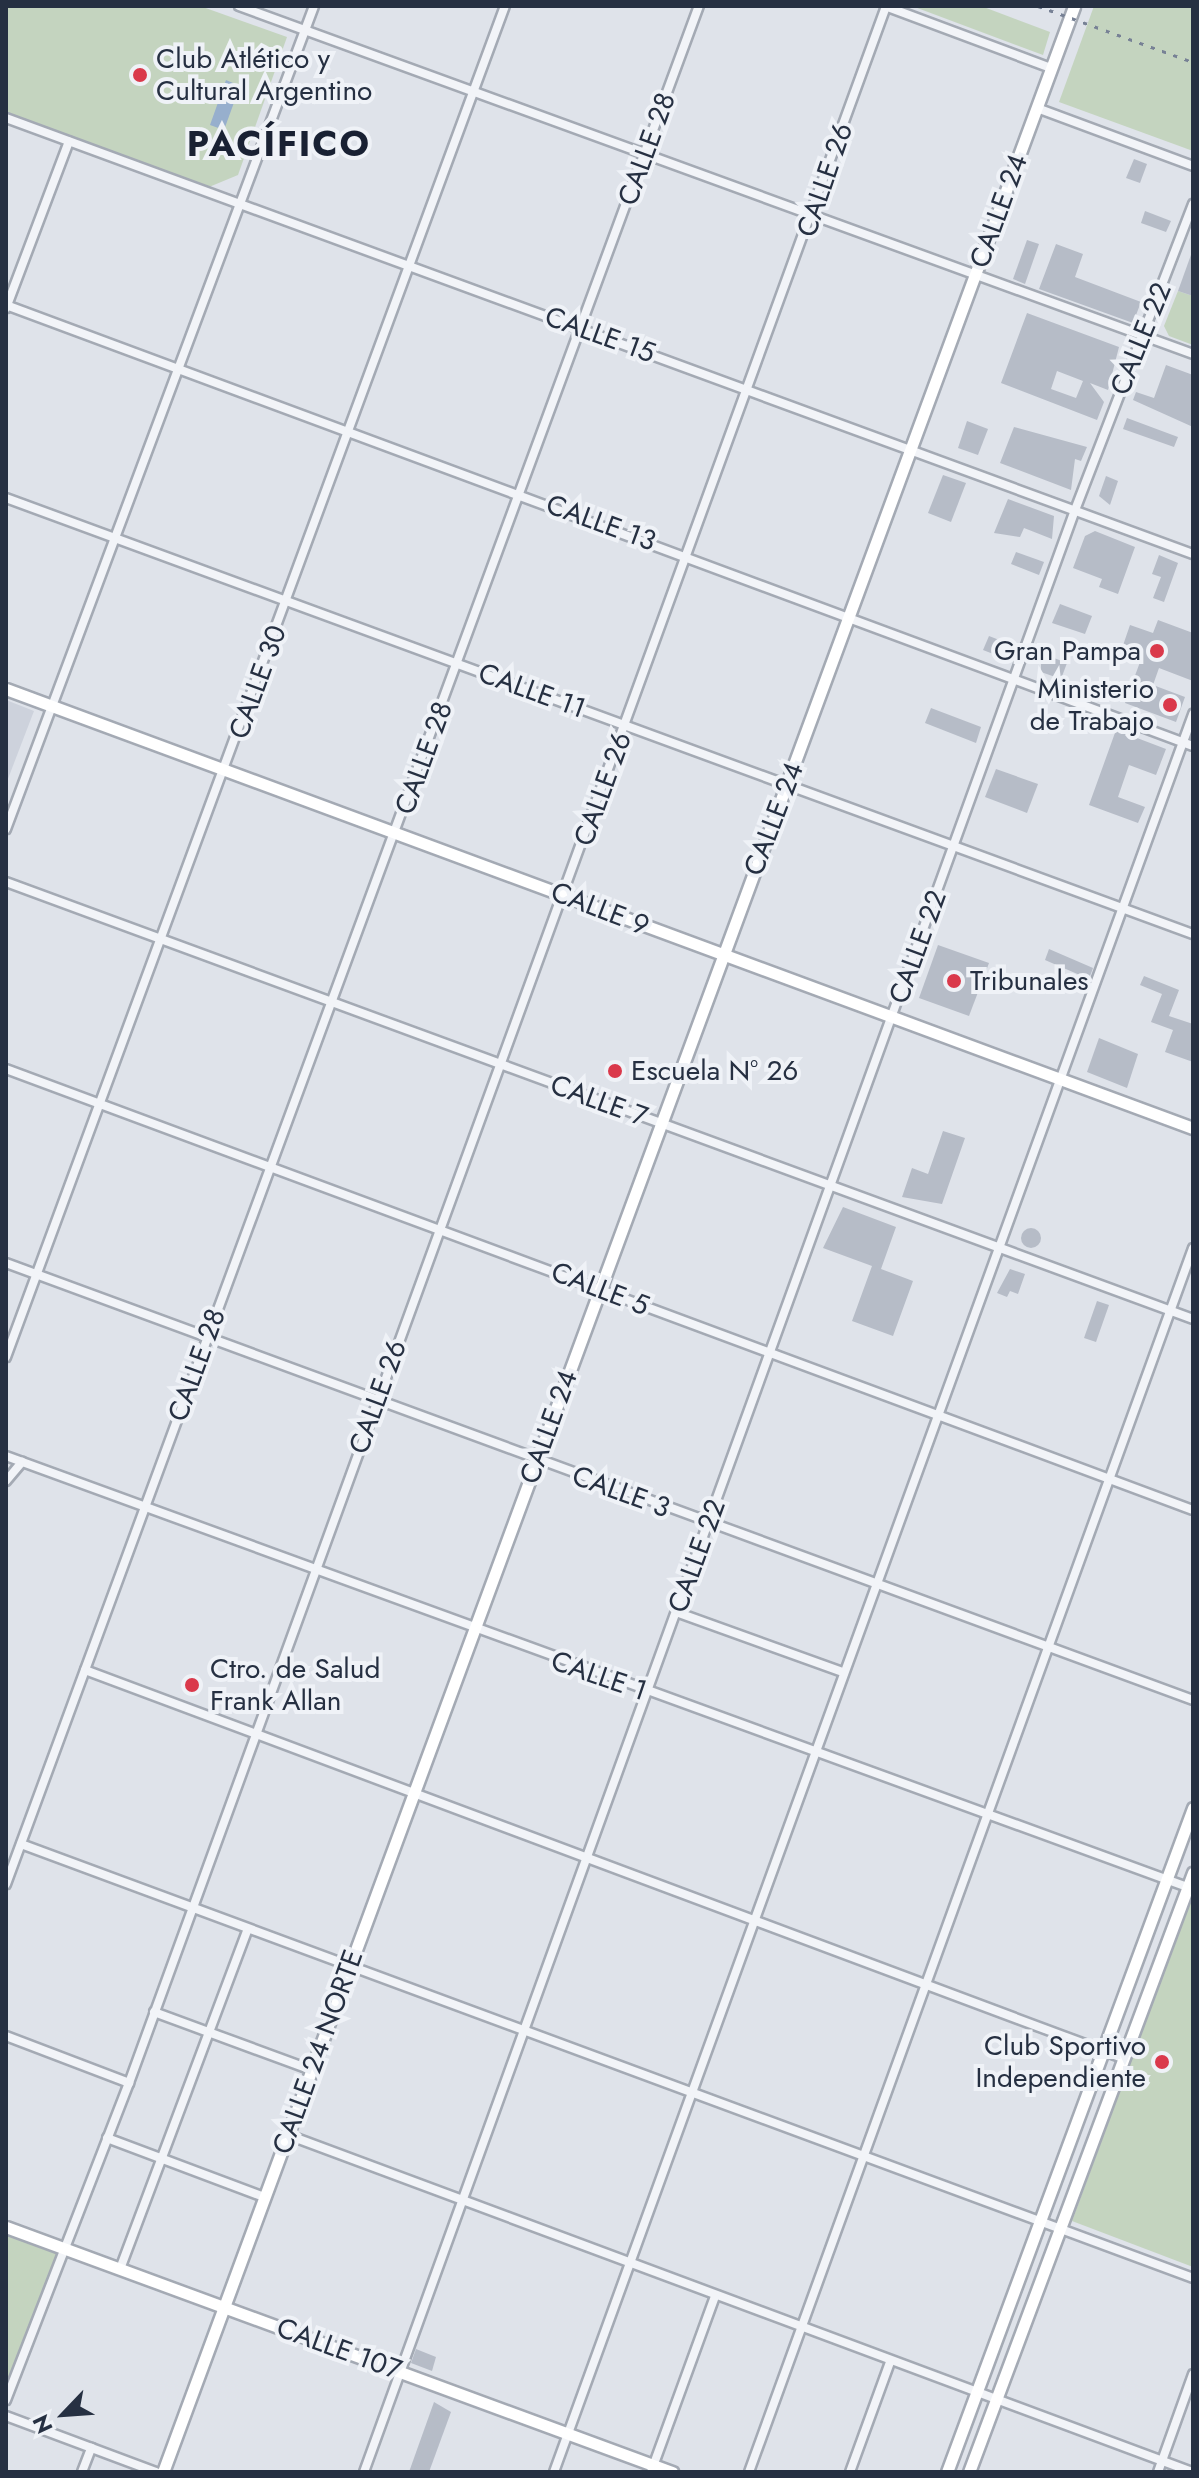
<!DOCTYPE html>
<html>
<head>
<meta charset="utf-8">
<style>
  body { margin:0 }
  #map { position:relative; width:1199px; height:2478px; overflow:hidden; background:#dfe3ea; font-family:Jost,sans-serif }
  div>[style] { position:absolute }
  .built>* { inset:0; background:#cdd2dc }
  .green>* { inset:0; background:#c4d4bf }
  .water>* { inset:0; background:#97afcd }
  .building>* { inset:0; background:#b6bcc7 }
  .round { border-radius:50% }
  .roads { filter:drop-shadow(2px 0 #a4aab4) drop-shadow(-2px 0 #a4aab4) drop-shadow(0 2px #a4aab4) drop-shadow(0 -2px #a4aab4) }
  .street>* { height:8px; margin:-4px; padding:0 4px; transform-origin:4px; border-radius:4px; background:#f2f4f8 }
  .secondary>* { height:11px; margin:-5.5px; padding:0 5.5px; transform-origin:5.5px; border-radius:5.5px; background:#fff }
  .rail>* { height:3px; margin-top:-1.5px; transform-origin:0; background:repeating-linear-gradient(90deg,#778195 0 4px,transparent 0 12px) }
  .dots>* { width:22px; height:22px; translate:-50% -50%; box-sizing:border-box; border:4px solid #eff2f7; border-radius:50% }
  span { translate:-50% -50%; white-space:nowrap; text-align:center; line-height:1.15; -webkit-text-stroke:8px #eff2f7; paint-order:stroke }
  .poi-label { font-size:28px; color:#263042 }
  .left { translate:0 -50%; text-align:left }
  .right { translate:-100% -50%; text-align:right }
  .street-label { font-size:28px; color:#263042 }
  .district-label { font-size:36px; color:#192133; font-weight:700; letter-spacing:2px }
  .frame { position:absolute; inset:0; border:8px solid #263042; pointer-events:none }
  .north { position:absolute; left:24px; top:2374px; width:80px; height:80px; -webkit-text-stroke:6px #eff2f7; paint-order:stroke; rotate:245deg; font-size:22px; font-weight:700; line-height:32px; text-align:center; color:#263042 }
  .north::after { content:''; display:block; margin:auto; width:28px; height:36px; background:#263042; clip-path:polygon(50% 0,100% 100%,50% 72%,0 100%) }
</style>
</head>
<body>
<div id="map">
  <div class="built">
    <i style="clip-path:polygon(6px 700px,34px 711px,6px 784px)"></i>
  </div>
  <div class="green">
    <i style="clip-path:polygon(6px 6px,200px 6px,287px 37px,238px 175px,209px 187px,6px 112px)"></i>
    <i style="clip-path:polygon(912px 6px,981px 6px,1050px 32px,1043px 55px)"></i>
    <i style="clip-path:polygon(1094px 6px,1193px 6px,1193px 151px,1059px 102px)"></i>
    <i style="clip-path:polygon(1178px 291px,1193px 296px,1193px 345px,1169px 336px,1164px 326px)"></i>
    <i style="clip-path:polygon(1190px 1901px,1193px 1903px,1193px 2267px,1072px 2221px)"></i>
    <i style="clip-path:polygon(6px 2232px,58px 2251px,6px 2392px)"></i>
  </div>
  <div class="water">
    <i style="clip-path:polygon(226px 80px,240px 86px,224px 130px,210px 125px)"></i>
  </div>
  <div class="building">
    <i style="clip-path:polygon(1134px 159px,1147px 164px,1140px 183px,1126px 178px)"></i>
    <i style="clip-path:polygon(1145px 211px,1171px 221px,1166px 232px,1141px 223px)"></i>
    <i style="clip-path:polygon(1027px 240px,1039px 244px,1025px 284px,1013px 279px)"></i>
    <i style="clip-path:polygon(1056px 244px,1083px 254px,1075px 277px,1141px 302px,1133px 323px,1039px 289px)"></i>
    <i style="clip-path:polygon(1192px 252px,1193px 252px,1193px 296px,1178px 291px)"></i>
    <i style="clip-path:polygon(evenodd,1027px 313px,1119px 347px,1108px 390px,1090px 383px,1104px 402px,1097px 420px,1001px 383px,1027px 313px,1057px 371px,1083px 381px,1076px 398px,1051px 389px,1057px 371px)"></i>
    <i style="clip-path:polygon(1166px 365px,1193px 375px,1193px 427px,1133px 400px,1136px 392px,1154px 398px)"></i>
    <i style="clip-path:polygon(1127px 418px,1178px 437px,1174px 447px,1123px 429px)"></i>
    <i style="clip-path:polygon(967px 421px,988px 429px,978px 455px,958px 448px)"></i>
    <i style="clip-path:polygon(1014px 427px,1087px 447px,1081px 461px,1075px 459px,1071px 490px,1000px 463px)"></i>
    <i style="clip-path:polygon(943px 475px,966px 483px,951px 522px,928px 513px)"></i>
    <i style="clip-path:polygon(1106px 476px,1118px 481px,1110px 505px,1099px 496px)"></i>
    <i style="clip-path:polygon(1008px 499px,1054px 516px,1052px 539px,1024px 528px,1020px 537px,994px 533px)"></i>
    <i style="clip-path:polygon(1095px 531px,1135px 547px,1118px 594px,1099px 587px,1102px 579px,1073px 568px,1085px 536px)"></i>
    <i style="clip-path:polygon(1016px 552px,1044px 562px,1039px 575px,1011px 564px)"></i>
    <i style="clip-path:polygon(1159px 555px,1178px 563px,1164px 602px,1153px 598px,1161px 577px,1152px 574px)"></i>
    <i style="clip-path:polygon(1060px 604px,1092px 616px,1085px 634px,1052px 623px)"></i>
    <i style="clip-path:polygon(1158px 620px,1193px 633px,1193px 681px,1159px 668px,1153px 685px,1185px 697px,1176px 722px,1125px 703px,1140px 662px,1120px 654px,1130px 625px,1153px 633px)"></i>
    <i style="clip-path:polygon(989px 636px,1012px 645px,1009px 653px,1001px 657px,983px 650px)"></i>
    <i style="clip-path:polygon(1041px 653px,1067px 663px,1061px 679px,1041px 672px)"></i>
    <i style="clip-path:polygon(931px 708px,981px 727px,976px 743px,925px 723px)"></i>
    <i style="clip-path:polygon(1116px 730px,1166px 749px,1156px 775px,1129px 765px,1118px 797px,1145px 807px,1138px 823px,1089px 805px)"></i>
    <i style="clip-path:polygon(996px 769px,1038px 784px,1027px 813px,985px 797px)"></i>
    <i style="clip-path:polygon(938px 945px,989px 963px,969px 1016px,919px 998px)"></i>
    <i style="clip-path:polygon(1049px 949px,1093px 968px,1089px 979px,1045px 960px)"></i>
    <i style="clip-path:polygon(1144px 976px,1179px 990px,1169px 1016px,1193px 1024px,1193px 1062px,1165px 1052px,1173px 1030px,1151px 1022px,1162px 994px,1140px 985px)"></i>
    <i style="clip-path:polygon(1099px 1038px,1138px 1054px,1127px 1088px,1087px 1072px)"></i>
    <i style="clip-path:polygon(943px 1131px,965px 1138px,942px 1204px,902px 1197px,912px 1168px,928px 1174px)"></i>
    <i style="clip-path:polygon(843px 1207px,896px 1227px,881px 1269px,913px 1281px,893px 1336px,852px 1321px,872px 1266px,823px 1248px)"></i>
    <i class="round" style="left:1021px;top:1228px;width:20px;height:20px"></i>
    <i style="clip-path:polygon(1010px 1269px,1025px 1274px,1018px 1294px,1010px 1291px,1007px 1297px,997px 1293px)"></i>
    <i style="clip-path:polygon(1097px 1301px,1109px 1305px,1096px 1342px,1084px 1338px)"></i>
    <i style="clip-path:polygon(416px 2349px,436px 2357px,432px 2371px,411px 2363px)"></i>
    <i style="clip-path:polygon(434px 2402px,451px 2412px,429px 2472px,409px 2472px)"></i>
  </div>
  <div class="roads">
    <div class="street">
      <i style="left:239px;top:6px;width:1015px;rotate:20.04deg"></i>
      <i style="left:885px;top:6px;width:177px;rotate:20.5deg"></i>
      <i style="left:1037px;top:108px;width:166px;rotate:20.4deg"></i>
      <i style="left:6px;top:118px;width:1265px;rotate:20.17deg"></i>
      <i style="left:6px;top:305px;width:1266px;rotate:20.38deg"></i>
      <i style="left:6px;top:308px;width:178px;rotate:-69.3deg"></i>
      <i style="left:6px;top:498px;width:1265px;rotate:20.17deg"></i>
      <i style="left:6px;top:829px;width:879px;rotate:-69.48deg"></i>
      <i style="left:6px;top:882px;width:1265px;rotate:20.21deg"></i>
      <i style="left:6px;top:1069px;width:1266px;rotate:20.38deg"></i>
      <i style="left:6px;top:1263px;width:1265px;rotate:20.21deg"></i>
      <i style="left:6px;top:1357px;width:1440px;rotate:-69.73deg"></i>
      <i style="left:6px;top:1456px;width:1264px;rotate:20.04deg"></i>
      <i style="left:6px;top:1481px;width:25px;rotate:-50deg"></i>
      <i style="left:676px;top:1612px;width:177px;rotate:19.8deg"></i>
      <i style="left:85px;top:1670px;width:1107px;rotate:20.51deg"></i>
      <i style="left:21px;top:1844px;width:1250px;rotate:20.32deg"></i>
      <i style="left:6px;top:1884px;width:2002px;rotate:-69.75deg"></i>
      <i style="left:154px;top:2012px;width:168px;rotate:20.2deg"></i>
      <i style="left:6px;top:2036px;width:132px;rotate:20.9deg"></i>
      <i style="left:288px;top:2135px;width:965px;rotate:20.44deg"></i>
      <i style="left:107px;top:2138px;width:168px;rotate:20.6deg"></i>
      <i style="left:120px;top:2269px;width:363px;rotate:-69.4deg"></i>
      <i style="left:6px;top:2400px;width:340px;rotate:-68.8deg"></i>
      <i style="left:129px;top:2083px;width:2211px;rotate:-69.97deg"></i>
      <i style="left:6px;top:2416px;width:160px;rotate:20.5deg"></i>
      <i style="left:82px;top:2472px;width:26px;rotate:-69deg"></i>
      <i style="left:364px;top:2472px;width:2087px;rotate:-70.08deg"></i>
      <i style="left:1075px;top:510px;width:328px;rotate:-68.9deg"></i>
      <i style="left:554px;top:2472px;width:1871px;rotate:-70.02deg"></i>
      <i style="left:651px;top:2472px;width:187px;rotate:-70deg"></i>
      <i style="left:749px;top:2472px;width:1302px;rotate:-70.06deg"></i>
      <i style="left:850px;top:2472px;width:117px;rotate:-70deg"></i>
      <i style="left:1158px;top:2472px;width:104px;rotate:-70.3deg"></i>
    </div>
    <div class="secondary">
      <i style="left:6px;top:689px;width:1266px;rotate:20.3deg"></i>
      <i style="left:6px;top:2227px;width:710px;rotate:20.2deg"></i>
      <i style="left:163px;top:2472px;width:2629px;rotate:-69.72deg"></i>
      <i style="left:947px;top:2472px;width:708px;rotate:-69.67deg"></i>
      <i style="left:969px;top:2472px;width:640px;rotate:-69.5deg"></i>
    </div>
  </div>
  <div class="rail">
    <i style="left:1038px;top:6px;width:165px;rotate:19.9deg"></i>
  </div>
  <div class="dots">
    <i style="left:140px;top:75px;background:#da394b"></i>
    <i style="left:1157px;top:651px;background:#da394b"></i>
    <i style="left:1170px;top:705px;background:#da394b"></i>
    <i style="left:954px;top:981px;background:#da394b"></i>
    <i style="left:615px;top:1071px;background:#da394b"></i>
    <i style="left:192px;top:1685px;background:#da394b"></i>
    <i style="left:1162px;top:2062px;background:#da394b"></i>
  </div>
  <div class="poi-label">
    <span class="left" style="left:156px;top:75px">Club Atlético y<br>Cultural Argentino</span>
    <span class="right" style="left:1141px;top:651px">Gran Pampa</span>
    <span class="right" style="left:1154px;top:705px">Ministerio<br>de Trabajo</span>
    <span class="left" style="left:970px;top:981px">Tribunales</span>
    <span class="left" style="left:631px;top:1071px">Escuela N° 26</span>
    <span class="left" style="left:210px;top:1685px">Ctro. de Salud<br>Frank Allan</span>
    <span class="right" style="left:1146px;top:2062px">Club Sportivo<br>Independiente</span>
  </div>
  <div class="street-label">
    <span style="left:647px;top:149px;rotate:-70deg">CALLE 28</span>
    <span style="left:825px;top:180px;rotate:-71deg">CALLE 26</span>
    <span style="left:999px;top:211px;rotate:-70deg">CALLE 24</span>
    <span style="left:600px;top:335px;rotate:20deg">CALLE 15</span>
    <span style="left:1141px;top:339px;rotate:-68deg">CALLE 22</span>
    <span style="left:601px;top:523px;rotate:20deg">CALLE 13</span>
    <span style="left:258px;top:682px;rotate:-70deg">CALLE 30</span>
    <span style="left:532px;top:691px;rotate:20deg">CALLE 11</span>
    <span style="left:424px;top:758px;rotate:-70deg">CALLE 28</span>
    <span style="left:603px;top:789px;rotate:-70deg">CALLE 26</span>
    <span style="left:774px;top:819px;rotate:-69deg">CALLE 24</span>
    <span style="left:600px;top:909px;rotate:21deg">CALLE 9</span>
    <span style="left:918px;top:947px;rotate:-70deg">CALLE 22</span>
    <span style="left:599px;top:1101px;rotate:20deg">CALLE 7</span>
    <span style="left:600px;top:1289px;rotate:21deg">CALLE 5</span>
    <span style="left:197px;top:1365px;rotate:-70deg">CALLE 28</span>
    <span style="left:378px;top:1397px;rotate:-70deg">CALLE 26</span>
    <span style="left:549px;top:1427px;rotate:-70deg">CALLE 24</span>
    <span style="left:621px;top:1492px;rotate:20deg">CALLE 3</span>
    <span style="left:697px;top:1556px;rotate:-70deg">CALLE 22</span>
    <span style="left:599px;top:1676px;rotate:19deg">CALLE 1</span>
    <span style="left:318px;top:2052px;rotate:-70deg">CALLE 24 NORTE</span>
    <span style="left:339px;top:2349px;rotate:20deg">CALLE 107</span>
  </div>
  <div class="district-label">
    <span style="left:279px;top:144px">PACÍFICO</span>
  </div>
  <div class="frame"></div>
  <div class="north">N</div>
</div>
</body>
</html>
